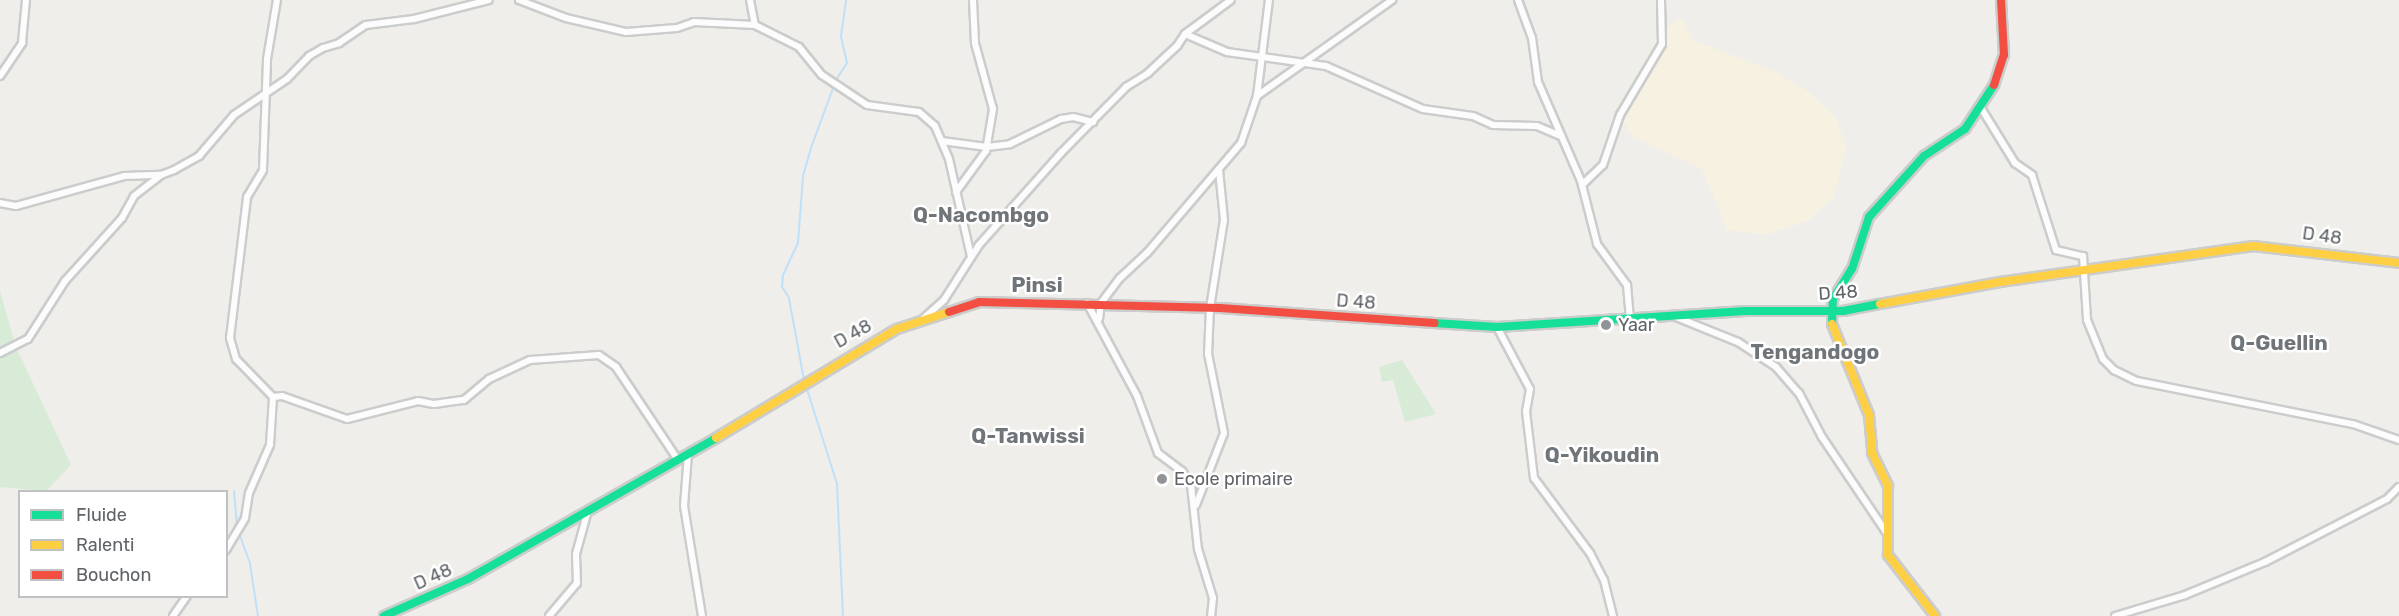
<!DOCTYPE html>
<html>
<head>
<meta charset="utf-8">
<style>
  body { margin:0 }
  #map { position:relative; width:2399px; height:616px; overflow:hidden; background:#efeeea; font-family:Rubik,sans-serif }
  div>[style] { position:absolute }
  .green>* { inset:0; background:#d8ebd6 }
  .sand>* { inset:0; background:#f6f1e1 }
  .stream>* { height:2px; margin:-1px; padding:0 1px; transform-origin:1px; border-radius:1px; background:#bfe0f9 }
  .roads { filter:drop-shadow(2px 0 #cbcccc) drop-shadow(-2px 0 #cbcccc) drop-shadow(0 2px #cbcccc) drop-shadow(0 -2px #cbcccc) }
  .street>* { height:6px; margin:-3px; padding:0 3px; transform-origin:3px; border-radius:3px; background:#fdfcfc }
  .fast>* { height:8px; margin:-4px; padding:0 4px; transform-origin:4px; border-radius:4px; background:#16e098 }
  .slow>* { height:8px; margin:-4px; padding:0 4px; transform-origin:4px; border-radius:4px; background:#ffcf43 }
  .jam>* { height:8px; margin:-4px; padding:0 4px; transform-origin:4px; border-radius:4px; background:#f24e42 }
  .dots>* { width:16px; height:16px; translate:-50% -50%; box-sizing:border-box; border:3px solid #fff; border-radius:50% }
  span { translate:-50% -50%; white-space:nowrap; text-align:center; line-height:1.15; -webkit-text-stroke:5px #fff; paint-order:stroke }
  .street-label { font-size:18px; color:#5f6368 }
  .poi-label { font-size:18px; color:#5f6368 }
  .left { translate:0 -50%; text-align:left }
  .quarter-label { font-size:21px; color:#70757a; font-weight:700 }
  .legend { position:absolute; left:18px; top:490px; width:210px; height:108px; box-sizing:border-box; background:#fff; border:2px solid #bfc1c3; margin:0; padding:8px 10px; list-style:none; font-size:18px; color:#5f6368 }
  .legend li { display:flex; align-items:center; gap:12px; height:30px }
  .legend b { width:30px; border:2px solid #bfc1c3 }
</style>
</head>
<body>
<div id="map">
  <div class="green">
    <i style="clip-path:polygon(0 291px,16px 347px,71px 465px,46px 491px,0 487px)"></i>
    <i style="clip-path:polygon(1402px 360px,1436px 414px,1405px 422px,1393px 380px,1382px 382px,1379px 367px)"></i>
  </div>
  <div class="sand">
    <i style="clip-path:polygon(1682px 18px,1693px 40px,1773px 71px,1806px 90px,1835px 116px,1846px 146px,1840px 175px,1833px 198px,1808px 221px,1766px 235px,1727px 230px,1702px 169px,1633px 137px,1620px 115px,1639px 84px,1646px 59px,1661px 30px)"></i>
  </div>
  <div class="stream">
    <i style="left:804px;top:380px;width:83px;rotate:-100.4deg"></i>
    <i style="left:789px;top:298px;width:13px;rotate:-122deg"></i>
    <i style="left:782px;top:287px;width:12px;rotate:-85deg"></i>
    <i style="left:783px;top:275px;width:35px;rotate:-65deg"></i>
    <i style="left:798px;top:243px;width:67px;rotate:-85.7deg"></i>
    <i style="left:803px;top:176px;width:29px;rotate:-74deg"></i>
    <i style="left:811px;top:148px;width:72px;rotate:-69.8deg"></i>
    <i style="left:836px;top:80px;width:20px;rotate:-57deg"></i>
    <i style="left:847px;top:63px;width:28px;rotate:-103deg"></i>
    <i style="left:841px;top:36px;width:36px;rotate:-82deg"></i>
    <i style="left:806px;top:386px;width:103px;rotate:72.4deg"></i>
    <i style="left:837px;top:484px;width:132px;rotate:87.4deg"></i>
    <i style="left:234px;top:491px;width:36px;rotate:85deg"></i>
    <i style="left:239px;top:533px;width:33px;rotate:70deg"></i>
    <i style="left:250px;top:564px;width:53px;rotate:81.3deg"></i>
  </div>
  <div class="roads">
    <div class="street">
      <i style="left:519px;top:0;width:50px;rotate:21deg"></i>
      <i style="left:566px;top:18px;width:62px;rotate:13.1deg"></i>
      <i style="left:626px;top:32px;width:51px;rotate:-4.5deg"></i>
      <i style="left:677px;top:28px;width:18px;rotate:-19deg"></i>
      <i style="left:694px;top:22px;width:61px;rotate:2.8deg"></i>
      <i style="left:750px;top:0;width:25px;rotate:79deg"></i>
      <i style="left:755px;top:25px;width:49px;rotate:26.6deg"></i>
      <i style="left:799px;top:47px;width:36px;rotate:51deg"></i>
      <i style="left:822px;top:75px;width:54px;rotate:33.7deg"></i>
      <i style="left:867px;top:105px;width:52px;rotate:7.7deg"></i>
      <i style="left:919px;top:112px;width:21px;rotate:41deg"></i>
      <i style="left:935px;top:126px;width:36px;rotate:67deg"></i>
      <i style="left:949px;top:159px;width:100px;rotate:77.3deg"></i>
      <i style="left:1518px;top:0;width:40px;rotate:69.8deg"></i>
      <i style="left:1532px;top:38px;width:44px;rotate:82.2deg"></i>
      <i style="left:1538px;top:82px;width:108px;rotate:66.5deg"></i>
      <i style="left:1581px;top:181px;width:65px;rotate:75.7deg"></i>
      <i style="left:1597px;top:244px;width:51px;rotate:53.8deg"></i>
      <i style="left:1627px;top:285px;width:34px;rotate:85deg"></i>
      <i style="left:1185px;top:34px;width:46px;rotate:23.2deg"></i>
      <i style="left:1227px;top:52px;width:100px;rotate:8deg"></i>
      <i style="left:1326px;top:66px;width:106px;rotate:23.9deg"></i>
      <i style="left:1423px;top:109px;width:50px;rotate:8deg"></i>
      <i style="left:1473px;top:116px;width:22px;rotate:24deg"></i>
      <i style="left:1493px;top:125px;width:44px;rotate:1.3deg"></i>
      <i style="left:1537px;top:126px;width:25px;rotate:23deg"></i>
      <i style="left:0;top:76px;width:40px;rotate:-56deg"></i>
      <i style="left:22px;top:43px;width:43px;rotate:-84.7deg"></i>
      <i style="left:1257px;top:96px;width:166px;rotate:-35.4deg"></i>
      <i style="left:1981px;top:108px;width:65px;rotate:58.3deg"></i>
      <i style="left:2015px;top:163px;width:21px;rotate:35deg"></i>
      <i style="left:2032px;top:175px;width:79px;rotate:72.3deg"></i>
      <i style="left:2056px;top:250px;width:28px;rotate:13deg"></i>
      <i style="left:2083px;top:256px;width:64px;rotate:86.4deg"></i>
      <i style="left:2087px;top:320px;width:42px;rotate:67.7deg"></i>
      <i style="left:2103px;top:359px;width:16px;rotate:45deg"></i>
      <i style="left:2114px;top:370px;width:25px;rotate:26deg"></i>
      <i style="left:2137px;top:381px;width:220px;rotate:11.3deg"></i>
      <i style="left:2353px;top:424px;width:49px;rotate:19.2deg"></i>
      <i style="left:942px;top:141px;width:45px;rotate:7.6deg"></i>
      <i style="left:987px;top:147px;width:23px;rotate:-7deg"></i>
      <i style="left:1010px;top:144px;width:57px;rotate:-26.1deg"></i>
      <i style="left:1061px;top:119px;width:12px;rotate:-9deg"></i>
      <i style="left:1073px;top:117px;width:21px;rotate:14deg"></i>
      <i style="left:1582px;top:185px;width:29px;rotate:-44deg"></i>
      <i style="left:1603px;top:165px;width:53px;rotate:-71.2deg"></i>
      <i style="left:1620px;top:115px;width:82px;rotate:-59.4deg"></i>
      <i style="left:1662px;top:44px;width:44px;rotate:-91.3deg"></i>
      <i style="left:956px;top:192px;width:51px;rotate:-53.8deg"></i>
      <i style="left:986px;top:151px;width:43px;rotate:-80.5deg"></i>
      <i style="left:993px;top:109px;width:68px;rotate:-105.3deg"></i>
      <i style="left:975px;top:43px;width:43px;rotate:-92.7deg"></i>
      <i style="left:0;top:203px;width:16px;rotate:11deg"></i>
      <i style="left:16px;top:206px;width:112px;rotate:-15.5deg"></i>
      <i style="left:124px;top:176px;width:37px;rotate:-2deg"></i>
      <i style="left:161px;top:175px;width:14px;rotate:-21deg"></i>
      <i style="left:174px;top:170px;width:29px;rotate:-29deg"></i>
      <i style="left:199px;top:156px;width:54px;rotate:-49.5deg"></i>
      <i style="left:234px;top:115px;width:64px;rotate:-34.2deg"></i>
      <i style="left:287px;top:79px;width:32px;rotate:-46deg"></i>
      <i style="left:309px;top:56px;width:16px;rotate:-30deg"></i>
      <i style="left:323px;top:48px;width:17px;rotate:-17deg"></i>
      <i style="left:339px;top:43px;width:32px;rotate:-34deg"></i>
      <i style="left:366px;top:25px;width:48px;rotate:-7.1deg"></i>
      <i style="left:414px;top:19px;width:77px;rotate:-14.2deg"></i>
      <i style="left:1087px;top:303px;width:106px;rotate:61.7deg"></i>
      <i style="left:1137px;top:396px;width:61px;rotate:69.8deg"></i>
      <i style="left:1158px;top:453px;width:30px;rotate:37deg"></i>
      <i style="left:1182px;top:471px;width:17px;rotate:57deg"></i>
      <i style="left:1191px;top:485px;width:64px;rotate:83.8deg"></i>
      <i style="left:1198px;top:549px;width:51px;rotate:73deg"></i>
      <i style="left:1213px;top:598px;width:18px;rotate:96deg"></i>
      <i style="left:1676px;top:317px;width:67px;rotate:22deg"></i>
      <i style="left:1738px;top:342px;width:45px;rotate:33.3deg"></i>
      <i style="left:1776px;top:367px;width:35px;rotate:49deg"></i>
      <i style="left:1799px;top:393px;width:50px;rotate:62.4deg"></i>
      <i style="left:1822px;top:437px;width:115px;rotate:56deg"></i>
      <i style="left:924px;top:318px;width:27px;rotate:-42deg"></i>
      <i style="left:944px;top:300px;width:65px;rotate:-57.5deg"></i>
      <i style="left:979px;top:245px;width:123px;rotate:-48.3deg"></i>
      <i style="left:1061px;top:153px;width:93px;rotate:-45.4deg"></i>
      <i style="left:1126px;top:87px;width:26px;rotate:-32deg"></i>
      <i style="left:1148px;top:73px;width:40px;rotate:-43deg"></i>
      <i style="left:1177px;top:46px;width:14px;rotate:-56deg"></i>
      <i style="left:1185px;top:34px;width:57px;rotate:-36.5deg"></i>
      <i style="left:1099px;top:319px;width:16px;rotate:-83deg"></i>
      <i style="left:1101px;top:303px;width:31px;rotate:-53deg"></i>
      <i style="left:1120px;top:278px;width:37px;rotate:-43deg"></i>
      <i style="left:1147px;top:253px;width:145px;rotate:-49.5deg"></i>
      <i style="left:1241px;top:143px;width:50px;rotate:-71.2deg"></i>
      <i style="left:1257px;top:96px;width:97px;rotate:-82.9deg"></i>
      <i style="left:1497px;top:327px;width:70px;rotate:62deg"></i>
      <i style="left:1530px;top:389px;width:22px;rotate:100deg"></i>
      <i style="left:1526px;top:411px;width:67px;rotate:83.2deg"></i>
      <i style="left:1534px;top:478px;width:94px;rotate:53.3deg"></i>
      <i style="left:1590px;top:553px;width:30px;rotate:63deg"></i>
      <i style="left:1604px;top:580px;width:37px;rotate:76deg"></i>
      <i style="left:0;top:353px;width:31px;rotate:-27deg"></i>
      <i style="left:28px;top:339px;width:69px;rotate:-57.5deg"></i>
      <i style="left:65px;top:281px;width:85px;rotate:-47.9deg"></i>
      <i style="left:122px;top:218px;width:25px;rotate:-61deg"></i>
      <i style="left:134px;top:196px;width:34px;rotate:-38deg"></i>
      <i style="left:273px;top:397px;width:9px;rotate:-6deg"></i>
      <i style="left:282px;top:396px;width:69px;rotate:19.5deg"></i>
      <i style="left:347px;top:419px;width:73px;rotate:-14.2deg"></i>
      <i style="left:418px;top:401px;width:16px;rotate:11deg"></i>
      <i style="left:434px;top:404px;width:30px;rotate:-8deg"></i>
      <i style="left:464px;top:400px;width:33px;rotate:-40deg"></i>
      <i style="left:489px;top:379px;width:45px;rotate:-24.9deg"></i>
      <i style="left:530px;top:360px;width:69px;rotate:-4.1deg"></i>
      <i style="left:599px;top:355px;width:21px;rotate:35deg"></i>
      <i style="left:616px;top:367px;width:112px;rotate:56.3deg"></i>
      <i style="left:688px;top:454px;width:52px;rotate:94.4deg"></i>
      <i style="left:684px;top:506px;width:111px;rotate:80.7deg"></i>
      <i style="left:1196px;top:505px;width:77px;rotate:-68.7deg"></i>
      <i style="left:1224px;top:433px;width:81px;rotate:-101.4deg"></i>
      <i style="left:1208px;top:354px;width:46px;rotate:-87.5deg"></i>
      <i style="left:1210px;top:308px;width:89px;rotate:-81deg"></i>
      <i style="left:1224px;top:220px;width:50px;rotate:-95.7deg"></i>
      <i style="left:226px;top:550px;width:37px;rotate:-59deg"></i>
      <i style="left:245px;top:518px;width:25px;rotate:-81deg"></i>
      <i style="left:249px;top:493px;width:52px;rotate:-66.4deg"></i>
      <i style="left:270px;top:445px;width:48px;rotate:-86.4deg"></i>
      <i style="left:273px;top:397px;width:53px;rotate:-134.2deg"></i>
      <i style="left:236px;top:359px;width:22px;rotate:-106deg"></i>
      <i style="left:230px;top:338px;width:142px;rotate:-83.1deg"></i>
      <i style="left:247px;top:197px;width:31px;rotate:-59deg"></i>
      <i style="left:263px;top:170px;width:111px;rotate:-87.9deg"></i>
      <i style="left:267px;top:59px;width:60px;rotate:-80.4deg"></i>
      <i style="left:173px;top:616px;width:24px;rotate:-55deg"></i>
      <i style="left:549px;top:616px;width:43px;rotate:-49.7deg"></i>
      <i style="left:577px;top:583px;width:29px;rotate:-92deg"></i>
      <i style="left:576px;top:554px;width:41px;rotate:-74.6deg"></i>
      <i style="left:2115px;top:616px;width:73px;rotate:-16.7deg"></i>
      <i style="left:2185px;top:595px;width:87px;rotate:-22.4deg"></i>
      <i style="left:2265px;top:562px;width:137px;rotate:-27.3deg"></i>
      <i style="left:2387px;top:499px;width:17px;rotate:-45deg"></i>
    </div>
    <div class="fast">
      <i style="left:1434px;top:323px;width:63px;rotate:3.6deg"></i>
      <i style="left:1497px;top:327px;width:249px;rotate:-3.7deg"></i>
      <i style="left:1745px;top:311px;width:98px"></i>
      <i style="left:1843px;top:311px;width:38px;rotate:-11deg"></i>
      <i style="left:1832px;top:324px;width:25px;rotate:-88deg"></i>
      <i style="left:1833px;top:299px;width:36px;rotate:-58deg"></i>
      <i style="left:1852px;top:269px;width:55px;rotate:-71.9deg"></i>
      <i style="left:1869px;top:217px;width:82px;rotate:-48deg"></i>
      <i style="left:1924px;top:156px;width:49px;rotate:-33.4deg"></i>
      <i style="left:1965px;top:129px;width:53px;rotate:-56.6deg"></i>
      <i style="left:384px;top:616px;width:92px;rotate:-23.8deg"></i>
      <i style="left:468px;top:579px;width:285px;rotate:-29.6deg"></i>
    </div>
    <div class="slow">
      <i style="left:1880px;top:304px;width:122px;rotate:-10.4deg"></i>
      <i style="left:2000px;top:282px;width:256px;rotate:-8.1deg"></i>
      <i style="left:2253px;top:246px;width:147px;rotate:6.6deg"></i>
      <i style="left:1832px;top:324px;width:98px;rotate:67.9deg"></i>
      <i style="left:1869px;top:415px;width:38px;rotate:85deg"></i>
      <i style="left:1872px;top:453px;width:37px;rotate:64deg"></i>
      <i style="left:1888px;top:486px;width:69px;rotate:90deg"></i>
      <i style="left:1888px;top:555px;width:77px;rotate:52.4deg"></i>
      <i style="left:716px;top:438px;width:211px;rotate:-31.1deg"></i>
      <i style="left:897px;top:329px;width:55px;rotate:-18.1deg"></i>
    </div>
    <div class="jam">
      <i style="left:1994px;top:85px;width:32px;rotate:-72deg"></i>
      <i style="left:2004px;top:55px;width:55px;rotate:-93.1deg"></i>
      <i style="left:949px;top:312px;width:32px;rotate:-18deg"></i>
      <i style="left:979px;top:302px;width:241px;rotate:1.4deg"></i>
      <i style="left:1220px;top:308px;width:215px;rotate:4deg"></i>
    </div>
  </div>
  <div class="dots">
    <i style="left:1606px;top:325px;background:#919496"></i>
    <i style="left:1162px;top:479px;background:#919496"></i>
  </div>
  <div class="street-label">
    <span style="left:2322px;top:236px;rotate:8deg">D 48</span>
    <span style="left:1838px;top:293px;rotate:-4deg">D 48</span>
    <span style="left:1356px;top:302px;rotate:4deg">D 48</span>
    <span style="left:853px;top:334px;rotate:-29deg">D 48</span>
    <span style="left:433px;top:577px;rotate:-24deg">D 48</span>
  </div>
  <div class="poi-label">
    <span class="left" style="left:1618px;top:325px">Yaar</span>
    <span class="left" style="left:1174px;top:479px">Ecole primaire</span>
  </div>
  <div class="quarter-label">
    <span style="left:981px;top:215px">Q-Nacombgo</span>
    <span style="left:1037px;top:285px">Pinsi</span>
    <span style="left:2279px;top:343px">Q-Guellin</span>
    <span style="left:1815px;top:352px">Tengandogo</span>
    <span style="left:1028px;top:436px">Q-Tanwissi</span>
    <span style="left:1602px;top:455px">Q-Yikoudin</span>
  </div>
  <ul class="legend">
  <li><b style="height:8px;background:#16e098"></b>Fluide</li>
  <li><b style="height:8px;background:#ffcf43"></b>Ralenti</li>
  <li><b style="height:8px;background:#f24e42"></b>Bouchon</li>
  </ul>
</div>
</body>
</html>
